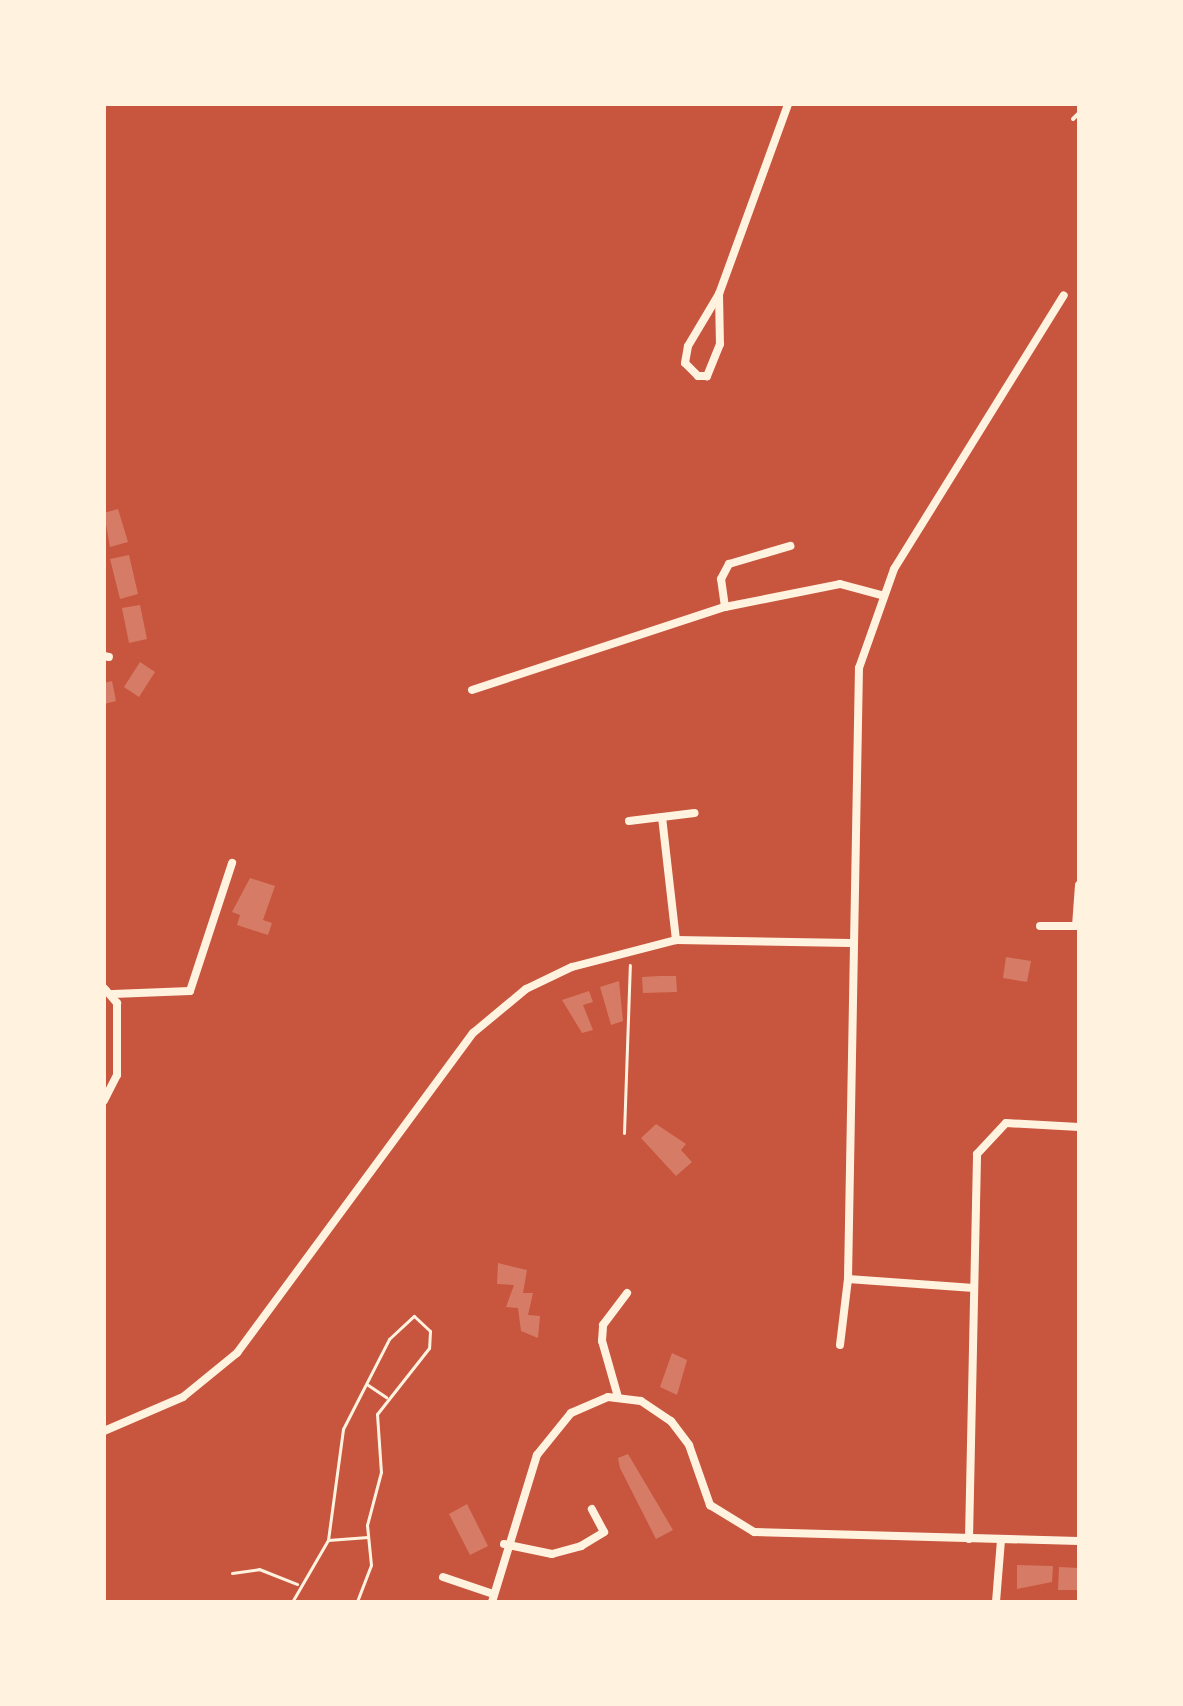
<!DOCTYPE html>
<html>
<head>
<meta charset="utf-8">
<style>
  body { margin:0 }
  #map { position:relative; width:1183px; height:1706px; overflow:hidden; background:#c8553d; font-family:Barlow,sans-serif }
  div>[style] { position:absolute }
  .building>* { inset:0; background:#d67c66 }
  .path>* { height:3px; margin:-1.5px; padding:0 1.5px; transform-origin:1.5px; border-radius:1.5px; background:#fff3e0 }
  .service>* { height:4px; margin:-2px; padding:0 2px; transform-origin:2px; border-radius:2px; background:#fff3e0 }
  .minor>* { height:8px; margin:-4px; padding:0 4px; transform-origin:4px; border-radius:4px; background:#fff3e0 }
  span { translate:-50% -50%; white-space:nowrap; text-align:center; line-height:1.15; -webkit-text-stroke:7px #fff3e0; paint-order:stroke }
  .frame { position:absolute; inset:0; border:106px solid #fff3e0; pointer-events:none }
</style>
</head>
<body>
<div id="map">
  <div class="building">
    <i style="clip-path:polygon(118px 509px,128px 542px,110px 547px,104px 513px)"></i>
    <i style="clip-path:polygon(129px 555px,138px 594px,120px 599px,110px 559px)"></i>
    <i style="clip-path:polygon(140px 605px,147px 639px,129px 643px,122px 608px)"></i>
    <i style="clip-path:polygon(140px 662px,155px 672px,139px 697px,124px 687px)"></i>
    <i style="clip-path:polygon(112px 681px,116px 701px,104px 704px,104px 683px)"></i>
    <i style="clip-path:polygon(250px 878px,275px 886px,263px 920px,272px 923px,268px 935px,237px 925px,240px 915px,232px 912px)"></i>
    <i style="clip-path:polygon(1006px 957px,1031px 961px,1027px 982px,1003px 978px)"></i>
    <i style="clip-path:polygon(660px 976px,676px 976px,677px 992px,643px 993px,642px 977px)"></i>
    <i style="clip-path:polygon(619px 981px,623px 1021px,611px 1025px,600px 987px)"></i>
    <i style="clip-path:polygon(589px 991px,593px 1002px,583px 1005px,593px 1030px,582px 1033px,562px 1000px)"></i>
    <i style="clip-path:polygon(656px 1124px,686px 1144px,681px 1150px,692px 1162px,676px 1176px,641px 1138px)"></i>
    <i style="clip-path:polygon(498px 1263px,527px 1270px,523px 1293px,533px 1293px,528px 1315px,540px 1316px,538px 1338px,521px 1331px,518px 1308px,506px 1307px,514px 1285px,497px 1284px)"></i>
    <i style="clip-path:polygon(672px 1353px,687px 1360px,677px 1395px,660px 1387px)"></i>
    <i style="clip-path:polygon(628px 1454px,673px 1530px,656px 1539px,620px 1468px,618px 1458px)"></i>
    <i style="clip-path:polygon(467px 1504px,488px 1546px,470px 1555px,449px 1514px)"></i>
    <i style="clip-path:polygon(1017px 1565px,1053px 1566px,1052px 1582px,1017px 1589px)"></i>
    <i style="clip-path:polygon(1059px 1567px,1079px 1568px,1079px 1590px,1058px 1590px)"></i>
  </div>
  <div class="path">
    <i style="left:624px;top:1133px;width:168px;rotate:-88deg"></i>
    <i style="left:368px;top:1385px;width:22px;rotate:34deg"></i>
    <i style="left:328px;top:1540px;width:40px;rotate:-4.3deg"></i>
    <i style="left:232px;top:1573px;width:27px;rotate:-8deg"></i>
    <i style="left:259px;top:1569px;width:41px;rotate:21.5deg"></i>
    <i style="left:292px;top:1602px;width:72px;rotate:-59.9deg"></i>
    <i style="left:328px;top:1540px;width:112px;rotate:-82.3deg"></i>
    <i style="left:343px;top:1429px;width:101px;rotate:-62.9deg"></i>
    <i style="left:389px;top:1339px;width:34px;rotate:-43deg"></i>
    <i style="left:414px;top:1316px;width:22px;rotate:43deg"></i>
    <i style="left:430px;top:1331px;width:17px;rotate:93deg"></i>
    <i style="left:429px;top:1348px;width:84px;rotate:128.2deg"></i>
    <i style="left:377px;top:1414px;width:58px;rotate:86.1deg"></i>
    <i style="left:381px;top:1472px;width:55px;rotate:104.8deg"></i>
    <i style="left:367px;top:1525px;width:40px;rotate:84.3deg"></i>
    <i style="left:371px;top:1565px;width:40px;rotate:111deg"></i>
  </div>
  <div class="service">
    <i style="left:1073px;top:119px;width:8px;rotate:-45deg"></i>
  </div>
  <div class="minor">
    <i style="left:719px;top:294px;width:50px;rotate:88.9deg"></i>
    <i style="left:720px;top:344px;width:35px;rotate:112deg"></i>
    <i style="left:707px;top:376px;width:9px;rotate:180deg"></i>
    <i style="left:698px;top:376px;width:18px;rotate:-135deg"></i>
    <i style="left:685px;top:363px;width:17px;rotate:-80deg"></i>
    <i style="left:688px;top:346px;width:61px;rotate:-59.2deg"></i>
    <i style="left:719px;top:294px;width:202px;rotate:-70deg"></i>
    <i style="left:725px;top:607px;width:28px;rotate:-98deg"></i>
    <i style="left:721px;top:579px;width:17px;rotate:-62deg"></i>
    <i style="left:729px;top:564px;width:64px;rotate:-16.4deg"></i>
    <i style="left:104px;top:656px;width:5px;rotate:11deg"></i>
    <i style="left:472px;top:690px;width:266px;rotate:-18.2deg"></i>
    <i style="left:725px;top:607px;width:117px;rotate:-11.3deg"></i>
    <i style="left:840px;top:584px;width:42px;rotate:15deg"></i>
    <i style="left:662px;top:817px;width:124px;rotate:83.5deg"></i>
    <i style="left:629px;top:821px;width:66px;rotate:-6.9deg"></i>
    <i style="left:1040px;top:926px;width:39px"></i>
    <i style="left:1076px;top:926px;width:41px;rotate:-85.8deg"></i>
    <i style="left:104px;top:988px;width:20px;rotate:49deg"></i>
    <i style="left:117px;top:1003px;width:72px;rotate:90deg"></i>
    <i style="left:117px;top:1075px;width:29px;rotate:117deg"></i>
    <i style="left:113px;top:994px;width:77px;rotate:-2.2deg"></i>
    <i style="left:190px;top:991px;width:135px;rotate:-71.8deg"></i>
    <i style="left:848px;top:1279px;width:126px;rotate:4.1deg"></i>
    <i style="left:840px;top:1345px;width:66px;rotate:-83.1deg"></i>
    <i style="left:848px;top:1279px;width:611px;rotate:-88.97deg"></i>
    <i style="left:859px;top:668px;width:105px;rotate:-70.5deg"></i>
    <i style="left:894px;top:569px;width:322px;rotate:-58.2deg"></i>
    <i style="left:618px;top:1397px;width:58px;rotate:-105.9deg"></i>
    <i style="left:602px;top:1341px;width:16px;rotate:-86deg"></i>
    <i style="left:603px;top:1325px;width:40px;rotate:-53deg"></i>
    <i style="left:104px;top:1431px;width:86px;rotate:-23.3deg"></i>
    <i style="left:183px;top:1397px;width:70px;rotate:-39.2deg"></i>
    <i style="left:237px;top:1353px;width:398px;rotate:-53.6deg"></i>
    <i style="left:473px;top:1033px;width:69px;rotate:-39.7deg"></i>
    <i style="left:526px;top:989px;width:51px;rotate:-25.6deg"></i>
    <i style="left:572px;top:967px;width:107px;rotate:-14.6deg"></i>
    <i style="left:676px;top:940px;width:174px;rotate:1deg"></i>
    <i style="left:969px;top:1539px;width:385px;rotate:-88.8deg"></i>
    <i style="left:977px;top:1154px;width:42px;rotate:-46.9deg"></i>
    <i style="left:1006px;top:1123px;width:73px;rotate:3.1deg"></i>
    <i style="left:504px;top:1544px;width:49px;rotate:11.8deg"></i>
    <i style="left:552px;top:1554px;width:30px;rotate:-15deg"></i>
    <i style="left:581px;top:1546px;width:27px;rotate:-31deg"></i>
    <i style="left:604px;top:1532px;width:26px;rotate:-118deg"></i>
    <i style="left:443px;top:1577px;width:53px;rotate:18.8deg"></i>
    <i style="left:492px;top:1602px;width:154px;rotate:-73deg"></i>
    <i style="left:537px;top:1455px;width:54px;rotate:-51deg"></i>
    <i style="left:571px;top:1413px;width:40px;rotate:-23.4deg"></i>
    <i style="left:608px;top:1397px;width:33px;rotate:7deg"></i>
    <i style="left:641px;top:1401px;width:36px;rotate:34deg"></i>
    <i style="left:671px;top:1421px;width:30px;rotate:53deg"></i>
    <i style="left:689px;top:1445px;width:64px;rotate:70.7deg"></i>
    <i style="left:710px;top:1505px;width:52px;rotate:31.5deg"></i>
    <i style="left:754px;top:1532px;width:325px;rotate:1.6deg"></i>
    <i style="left:996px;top:1602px;width:62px;rotate:-85.4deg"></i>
  </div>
  <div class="frame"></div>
</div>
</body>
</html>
